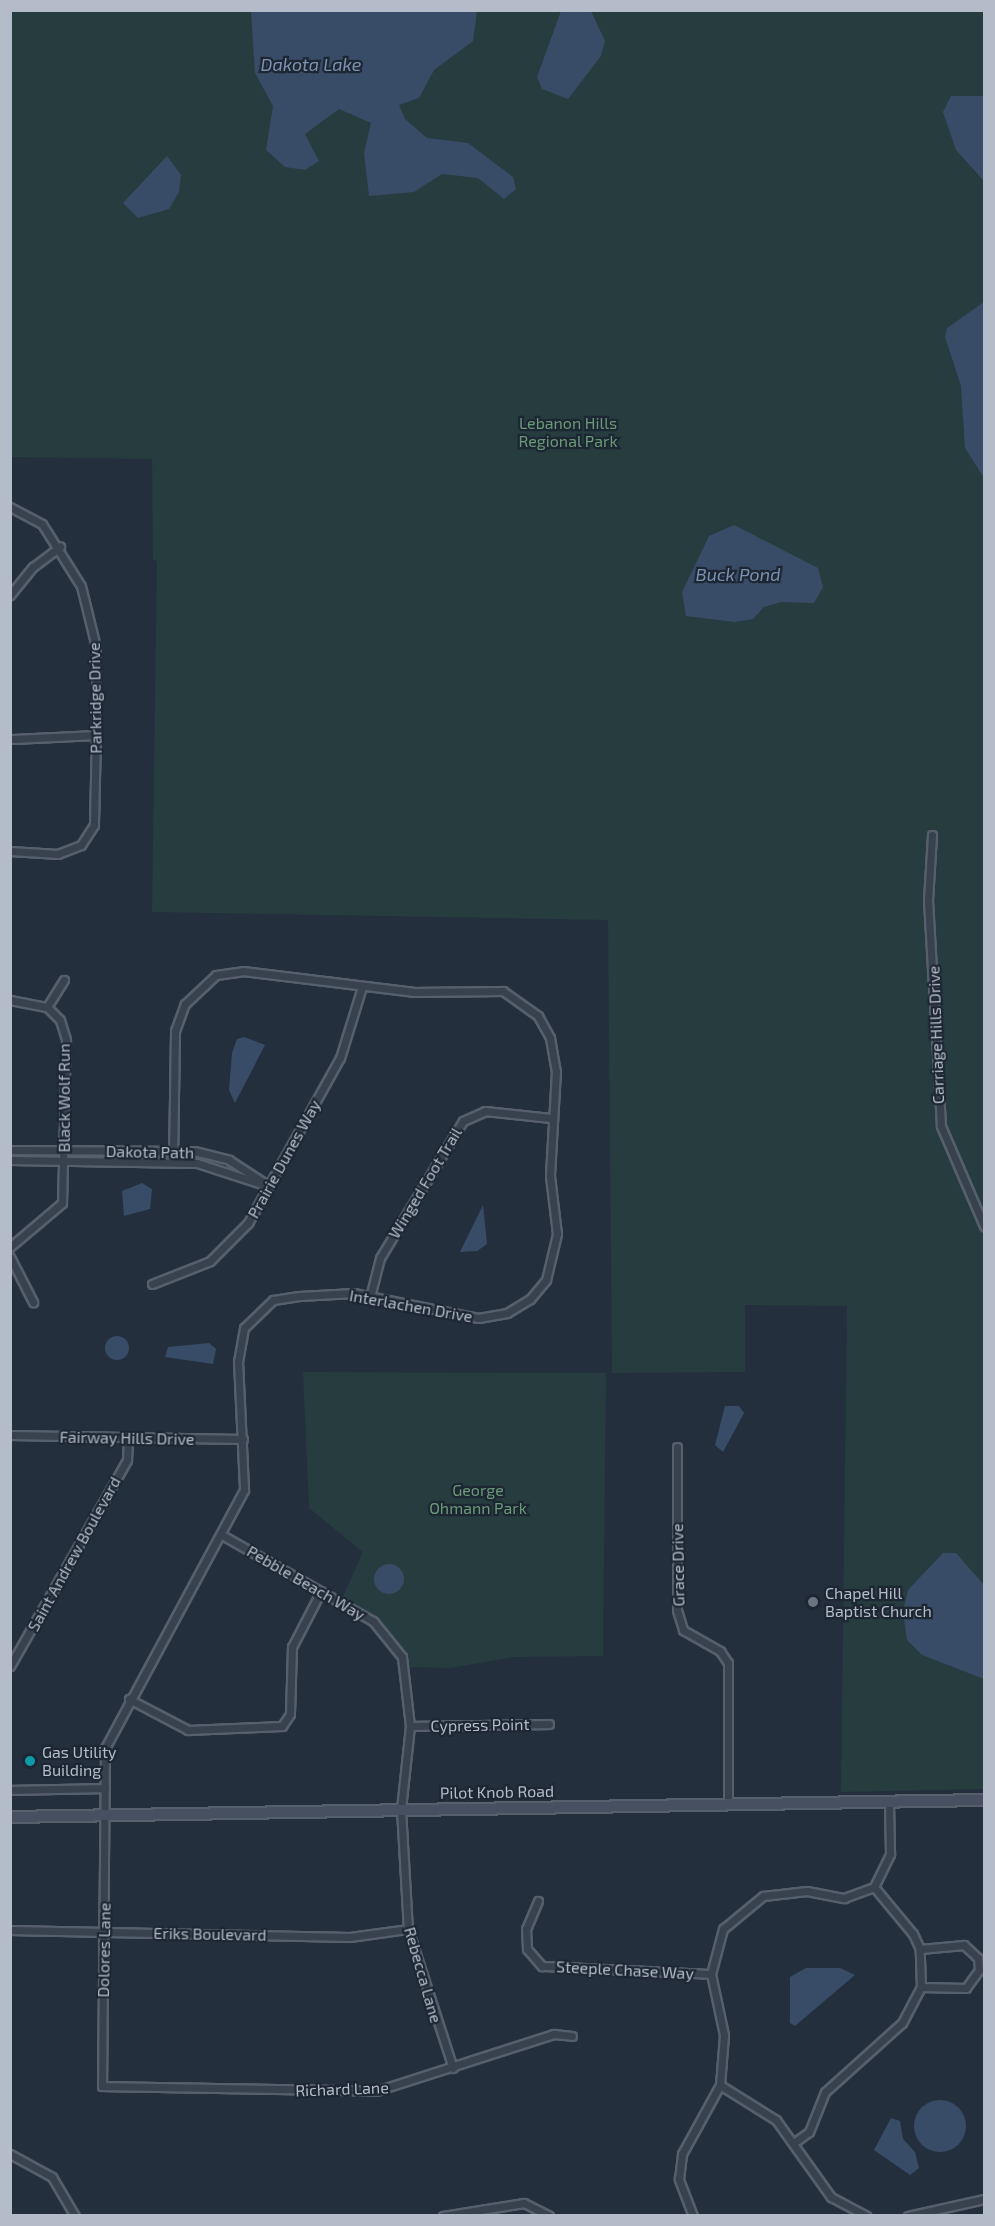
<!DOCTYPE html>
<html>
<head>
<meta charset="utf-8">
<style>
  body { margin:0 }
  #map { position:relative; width:995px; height:2226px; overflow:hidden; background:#242f3e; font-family:"Exo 2",sans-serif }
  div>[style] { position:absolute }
  .green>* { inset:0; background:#263c3f }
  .water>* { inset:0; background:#394c67 }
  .round { border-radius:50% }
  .roads { filter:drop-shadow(2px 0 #565f6c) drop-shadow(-2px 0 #565f6c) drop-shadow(0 2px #565f6c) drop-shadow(0 -2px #565f6c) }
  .minor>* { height:7px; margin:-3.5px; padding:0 3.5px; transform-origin:3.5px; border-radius:3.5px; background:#38414e }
  .secondary>* { height:10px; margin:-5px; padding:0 5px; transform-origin:5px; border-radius:5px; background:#465061 }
  .dots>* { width:16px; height:16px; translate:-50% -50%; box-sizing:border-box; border:3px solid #1d2633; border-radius:50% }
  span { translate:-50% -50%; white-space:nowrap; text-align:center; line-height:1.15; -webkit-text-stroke:4.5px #1d2633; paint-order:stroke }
  .park-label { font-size:16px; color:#6b9a76 }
  .street-label { font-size:16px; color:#b4bcc9 }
  .poi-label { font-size:16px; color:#b4bcc9 }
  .left { translate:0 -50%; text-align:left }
  .water-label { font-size:18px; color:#7c92b1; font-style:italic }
  .frame { position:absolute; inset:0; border:12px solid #b4bcc9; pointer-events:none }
</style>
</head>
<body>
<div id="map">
  <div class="green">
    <i style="clip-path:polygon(11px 11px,984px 11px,984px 1789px,841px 1792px,847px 1306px,745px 1305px,745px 1372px,612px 1373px,608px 920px,152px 912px,157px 561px,153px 560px,152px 459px,11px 457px)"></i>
    <i style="clip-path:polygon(303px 1372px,606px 1373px,603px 1656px,514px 1657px,451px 1668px,404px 1667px,391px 1638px,341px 1601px,363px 1552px,309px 1508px)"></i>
  </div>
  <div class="water">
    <i style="clip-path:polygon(251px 11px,477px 11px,473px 41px,434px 70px,419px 98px,399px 105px,405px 119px,427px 138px,468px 143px,513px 177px,516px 189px,504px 199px,478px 178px,442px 174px,414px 192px,369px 196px,364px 153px,371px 123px,339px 109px,305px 134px,319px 161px,305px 170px,285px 167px,266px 150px,273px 106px,255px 73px)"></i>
    <i style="clip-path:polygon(561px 11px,591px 11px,605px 41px,601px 56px,568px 99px,542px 89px,537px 77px)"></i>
    <i style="clip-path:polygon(951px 96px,984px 96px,984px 181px,956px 150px,943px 112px)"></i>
    <i style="clip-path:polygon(167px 156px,181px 175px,179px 192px,169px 209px,138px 218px,123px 203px)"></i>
    <i style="clip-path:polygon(984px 302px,984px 478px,965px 448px,961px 386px,945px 337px,947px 328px)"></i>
    <i style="clip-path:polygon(734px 525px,818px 568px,823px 587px,814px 603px,781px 602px,764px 607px,753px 619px,735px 622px,686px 616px,682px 592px,709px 536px)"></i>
    <i style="clip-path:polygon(244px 1037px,265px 1045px,235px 1103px,229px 1090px,232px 1053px,237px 1039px)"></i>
    <i style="clip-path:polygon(142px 1183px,152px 1189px,150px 1209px,124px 1216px,122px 1191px)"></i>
    <i style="clip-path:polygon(483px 1205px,487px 1244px,477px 1251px,460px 1252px)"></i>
    <i class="round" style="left:105px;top:1336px;width:24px;height:24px"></i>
    <i style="clip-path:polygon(209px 1343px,216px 1349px,213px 1364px,165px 1357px,168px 1347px)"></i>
    <i style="clip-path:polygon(725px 1406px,739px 1406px,744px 1413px,723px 1452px,715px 1445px)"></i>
    <i style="clip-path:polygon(943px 1553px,956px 1553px,984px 1585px,984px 1679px,922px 1655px,907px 1640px,903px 1612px,908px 1590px)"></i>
    <i class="round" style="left:374px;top:1564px;width:30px;height:30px"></i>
    <i style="clip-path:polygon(806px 1968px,840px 1968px,855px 1975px,795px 2026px,790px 2023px,790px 1977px)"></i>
    <i class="round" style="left:914px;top:2100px;width:52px;height:52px"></i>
    <i style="clip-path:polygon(891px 2118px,900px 2121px,903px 2139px,915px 2152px,919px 2168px,910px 2175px,874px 2150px)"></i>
  </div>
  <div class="roads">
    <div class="minor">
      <i style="left:10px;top:507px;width:36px;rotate:28deg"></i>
      <i style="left:42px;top:524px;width:73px;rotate:57.8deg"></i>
      <i style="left:81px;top:586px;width:63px;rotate:76.2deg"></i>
      <i style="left:96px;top:647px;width:88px;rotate:90deg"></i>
      <i style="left:96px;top:735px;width:90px;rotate:91.3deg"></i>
      <i style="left:94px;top:825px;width:24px;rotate:123deg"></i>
      <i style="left:81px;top:845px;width:25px;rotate:159deg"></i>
      <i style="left:58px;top:854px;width:48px;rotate:-176.4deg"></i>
      <i style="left:10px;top:595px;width:36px;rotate:-51deg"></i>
      <i style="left:33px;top:567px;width:34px;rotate:-37deg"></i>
      <i style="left:13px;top:739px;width:83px;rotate:-2.8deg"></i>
      <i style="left:932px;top:835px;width:65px;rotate:93.5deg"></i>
      <i style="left:928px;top:900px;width:226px;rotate:86.7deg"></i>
      <i style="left:941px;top:1126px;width:109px;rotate:66.7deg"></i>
      <i style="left:10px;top:1000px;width:38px;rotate:11deg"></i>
      <i style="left:47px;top:1007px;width:18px;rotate:45deg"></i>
      <i style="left:60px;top:1020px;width:21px;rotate:73deg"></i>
      <i style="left:66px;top:1040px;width:163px;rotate:91.4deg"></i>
      <i style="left:62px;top:1203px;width:68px;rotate:139.8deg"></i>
      <i style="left:47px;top:1007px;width:32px;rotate:-58deg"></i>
      <i style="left:10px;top:1150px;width:184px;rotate:0.3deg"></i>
      <i style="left:194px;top:1151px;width:36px;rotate:14deg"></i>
      <i style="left:229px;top:1160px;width:48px;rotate:33deg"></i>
      <i style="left:10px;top:1160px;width:187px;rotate:0.9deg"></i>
      <i style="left:197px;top:1163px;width:75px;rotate:17.9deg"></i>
      <i style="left:173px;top:1161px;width:130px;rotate:-89.1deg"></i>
      <i style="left:175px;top:1031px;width:29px;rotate:-70deg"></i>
      <i style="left:185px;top:1004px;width:42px;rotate:-43.1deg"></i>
      <i style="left:216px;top:975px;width:27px;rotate:-8deg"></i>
      <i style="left:243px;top:971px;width:171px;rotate:7deg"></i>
      <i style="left:413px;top:992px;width:90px;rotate:-0.6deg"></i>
      <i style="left:503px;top:991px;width:43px;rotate:35.5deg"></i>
      <i style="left:538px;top:1016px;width:25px;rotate:61deg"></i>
      <i style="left:550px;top:1038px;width:34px;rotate:80deg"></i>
      <i style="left:556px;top:1071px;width:105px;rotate:93.3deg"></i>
      <i style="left:550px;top:1176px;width:58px;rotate:83.1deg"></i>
      <i style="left:557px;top:1234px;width:47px;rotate:103.4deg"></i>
      <i style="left:546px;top:1280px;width:25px;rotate:130deg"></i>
      <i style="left:530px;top:1299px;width:27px;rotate:149deg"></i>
      <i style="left:507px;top:1313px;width:29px;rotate:170deg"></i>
      <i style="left:478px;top:1318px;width:126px;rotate:-168.6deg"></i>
      <i style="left:354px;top:1293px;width:55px;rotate:176.9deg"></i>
      <i style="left:299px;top:1296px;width:26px;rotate:171deg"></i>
      <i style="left:273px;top:1300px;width:40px;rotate:136deg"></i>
      <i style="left:244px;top:1328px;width:34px;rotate:100deg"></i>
      <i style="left:238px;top:1361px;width:129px;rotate:87.3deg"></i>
      <i style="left:244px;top:1490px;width:293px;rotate:118.3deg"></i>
      <i style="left:105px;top:1748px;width:338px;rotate:90.5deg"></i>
      <i style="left:102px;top:2086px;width:274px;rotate:1deg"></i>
      <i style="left:376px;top:2091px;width:187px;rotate:-17.8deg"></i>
      <i style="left:554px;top:2034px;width:18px;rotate:6deg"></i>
      <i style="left:10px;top:1257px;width:51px;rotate:62.9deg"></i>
      <i style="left:152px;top:1284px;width:62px;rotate:-21.6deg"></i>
      <i style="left:210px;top:1261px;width:54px;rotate:-45deg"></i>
      <i style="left:248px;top:1223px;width:189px;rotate:-60.9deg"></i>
      <i style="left:340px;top:1058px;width:74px;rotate:-72.8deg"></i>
      <i style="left:370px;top:1297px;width:40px;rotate:-75.6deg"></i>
      <i style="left:380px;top:1258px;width:160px;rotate:-58.8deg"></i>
      <i style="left:463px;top:1121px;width:24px;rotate:-24deg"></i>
      <i style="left:485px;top:1111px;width:66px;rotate:6.1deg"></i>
      <i style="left:10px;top:1435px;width:233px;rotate:1deg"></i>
      <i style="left:677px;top:1447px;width:163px;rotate:90deg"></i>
      <i style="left:677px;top:1610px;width:21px;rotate:73deg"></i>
      <i style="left:683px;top:1630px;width:43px;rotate:29.6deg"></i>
      <i style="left:720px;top:1651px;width:14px;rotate:56deg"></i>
      <i style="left:728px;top:1663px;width:141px;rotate:90deg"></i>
      <i style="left:222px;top:1535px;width:174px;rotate:29.7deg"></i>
      <i style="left:373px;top:1621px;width:46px;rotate:51.1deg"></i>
      <i style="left:402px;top:1657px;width:69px;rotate:83.4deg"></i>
      <i style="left:410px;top:1726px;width:83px;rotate:96.2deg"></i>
      <i style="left:401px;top:1809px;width:120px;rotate:86.7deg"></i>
      <i style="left:408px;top:1929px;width:146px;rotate:72.1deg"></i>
      <i style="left:10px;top:1666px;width:237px;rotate:-60.4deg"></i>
      <i style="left:127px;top:1460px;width:21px;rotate:-87deg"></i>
      <i style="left:129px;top:1699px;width:67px;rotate:27.7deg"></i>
      <i style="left:188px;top:1730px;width:94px;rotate:-2.4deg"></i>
      <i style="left:282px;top:1726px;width:14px;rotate:-56deg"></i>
      <i style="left:290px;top:1714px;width:67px;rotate:-88.3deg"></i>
      <i style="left:292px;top:1647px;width:63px;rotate:-62.6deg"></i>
      <i style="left:410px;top:1726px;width:139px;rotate:-0.8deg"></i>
      <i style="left:10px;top:1790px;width:95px;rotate:-1.2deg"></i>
      <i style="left:538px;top:1901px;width:30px;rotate:113deg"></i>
      <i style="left:526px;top:1929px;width:20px;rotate:87deg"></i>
      <i style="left:527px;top:1949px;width:23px;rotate:49deg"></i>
      <i style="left:542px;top:1966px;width:169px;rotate:2.7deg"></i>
      <i style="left:10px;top:1930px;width:340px;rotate:1.2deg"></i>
      <i style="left:350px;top:1937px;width:59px;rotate:-7.9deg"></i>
      <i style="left:920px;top:1949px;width:44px;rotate:-5.2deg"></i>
      <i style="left:964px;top:1945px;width:19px;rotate:43deg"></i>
      <i style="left:978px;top:1958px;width:12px;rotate:85deg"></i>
      <i style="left:979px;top:1970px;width:22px;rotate:126deg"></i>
      <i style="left:966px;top:1988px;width:45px;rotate:-178.7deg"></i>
      <i style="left:720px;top:2085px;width:66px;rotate:32deg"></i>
      <i style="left:776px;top:2120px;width:95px;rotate:54.5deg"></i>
      <i style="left:831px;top:2197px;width:40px;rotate:28deg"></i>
      <i style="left:795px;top:2142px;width:17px;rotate:-36deg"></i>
      <i style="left:809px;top:2132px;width:43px;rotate:-68.2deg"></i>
      <i style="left:825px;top:2092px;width:103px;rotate:-41.9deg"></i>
      <i style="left:902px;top:2023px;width:41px;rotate:-62.2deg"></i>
      <i style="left:921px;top:1987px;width:38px;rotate:-92deg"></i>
      <i style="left:920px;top:1949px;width:17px;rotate:-115deg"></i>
      <i style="left:913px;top:1934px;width:61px;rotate:-129.7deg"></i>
      <i style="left:10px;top:2154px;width:48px;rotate:28.7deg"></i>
      <i style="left:52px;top:2177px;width:45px;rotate:59.5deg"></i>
      <i style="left:443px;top:2216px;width:82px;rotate:-9.1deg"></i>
      <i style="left:524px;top:2203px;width:28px;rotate:27deg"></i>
      <i style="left:693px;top:2216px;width:40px;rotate:-111deg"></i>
      <i style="left:679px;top:2179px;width:25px;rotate:-83deg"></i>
      <i style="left:682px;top:2154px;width:79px;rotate:-61.2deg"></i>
      <i style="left:720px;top:2085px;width:50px;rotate:-85.4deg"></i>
      <i style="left:724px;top:2035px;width:62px;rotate:-102deg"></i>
      <i style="left:711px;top:1974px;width:47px;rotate:-75.1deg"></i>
      <i style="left:723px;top:1929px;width:52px;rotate:-39.5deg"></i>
      <i style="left:763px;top:1896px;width:44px;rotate:-6.5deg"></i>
      <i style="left:807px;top:1891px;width:38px;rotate:11deg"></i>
      <i style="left:844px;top:1898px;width:32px;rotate:-20deg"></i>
      <i style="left:874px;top:1887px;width:37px;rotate:-64deg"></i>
      <i style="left:890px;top:1854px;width:53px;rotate:-91.1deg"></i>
      <i style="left:908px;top:2216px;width:78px;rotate:-12.6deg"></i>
    </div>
    <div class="secondary">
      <i style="left:10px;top:1817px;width:974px;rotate:-1deg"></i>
    </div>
  </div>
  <div class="dots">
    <i style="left:813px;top:1602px;background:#6b7280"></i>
    <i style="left:30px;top:1761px;background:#0f9aa8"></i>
  </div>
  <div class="park-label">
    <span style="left:568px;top:432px">Lebanon Hills<br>Regional Park</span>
    <span style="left:478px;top:1499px">George<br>Ohmann Park</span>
  </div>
  <div class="street-label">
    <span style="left:95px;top:698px;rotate:-91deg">Parkridge Drive</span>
    <span style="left:936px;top:1035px;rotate:-92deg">Carriage Hills Drive</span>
    <span style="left:64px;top:1098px;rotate:-90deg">Black Wolf Run</span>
    <span style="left:150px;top:1152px;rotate:1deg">Dakota Path</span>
    <span style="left:284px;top:1159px;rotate:-61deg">Prairie Dunes Way</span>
    <span style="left:425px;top:1183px;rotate:-59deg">Winged Foot Trail</span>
    <span style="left:411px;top:1306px;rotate:10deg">Interlachen Drive</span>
    <span style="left:127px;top:1438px;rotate:1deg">Fairway Hills Drive</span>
    <span style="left:74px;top:1554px;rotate:-61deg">Saint Andrew Boulevard</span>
    <span style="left:678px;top:1565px;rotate:-91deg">Grace Drive</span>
    <span style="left:306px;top:1583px;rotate:30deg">Pebble Beach Way</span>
    <span style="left:480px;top:1725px;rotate:-1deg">Cypress Point</span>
    <span style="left:497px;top:1792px;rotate:-1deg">Pilot Knob Road</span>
    <span style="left:210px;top:1934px;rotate:1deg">Eriks Boulevard</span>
    <span style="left:104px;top:1950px;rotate:-89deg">Dolores Lane</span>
    <span style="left:625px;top:1970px;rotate:3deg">Steeple Chase Way</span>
    <span style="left:423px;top:1975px;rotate:74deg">Rebecca Lane</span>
    <span style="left:342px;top:2089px;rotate:-2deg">Richard Lane</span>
  </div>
  <div class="poi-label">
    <span class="left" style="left:825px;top:1602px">Chapel Hill<br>Baptist Church</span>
    <span class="left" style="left:42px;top:1761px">Gas Utility<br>Building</span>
  </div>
  <div class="water-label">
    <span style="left:311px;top:64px">Dakota Lake</span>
    <span style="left:738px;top:574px">Buck Pond</span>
  </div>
  <div class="frame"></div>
</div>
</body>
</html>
